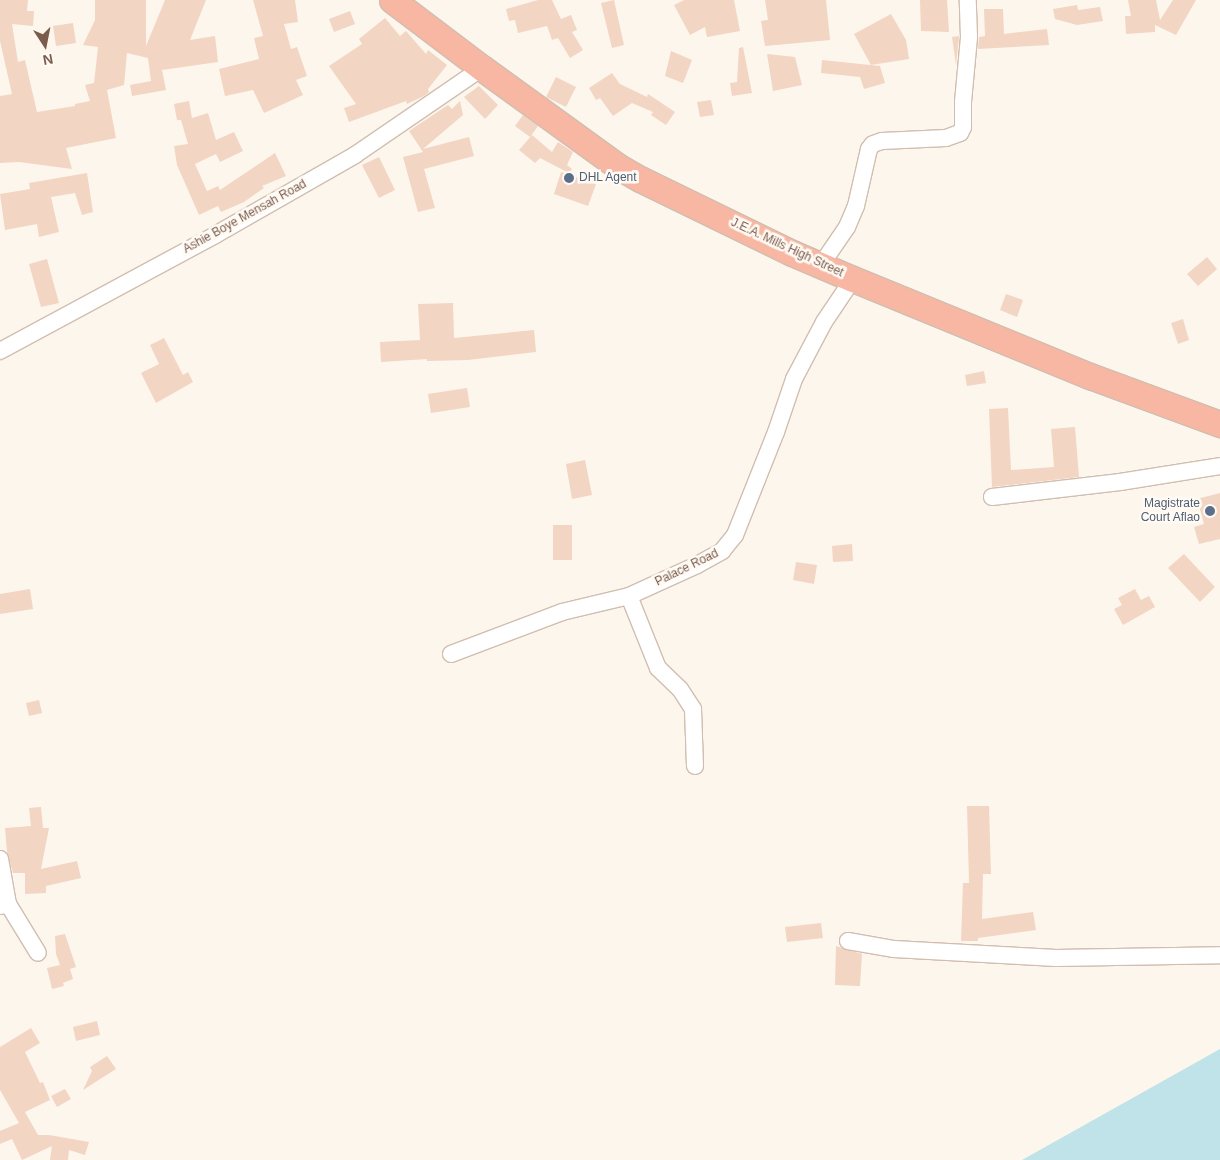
<!DOCTYPE html>
<html>
<head>
<meta charset="utf-8">
<style>
  body { margin:0 }
  #map { position:relative; width:1220px; height:1160px; overflow:hidden; background:#fdf6ec; font-family:Helvetica,sans-serif }
  div>[style] { position:absolute }
  .water>* { inset:0; background:#bfe3e8 }
  .building>* { inset:0; background:#f3d5c3 }
  .roads { filter:drop-shadow(1px 0 #d1beb0) drop-shadow(-1px 0 #d1beb0) drop-shadow(0 1px #d1beb0) drop-shadow(0 -1px #d1beb0) }
  .minor>* { height:16px; margin:-8px; padding:0 8px; transform-origin:8px; border-radius:8px; background:#fff }
  .highway>* { height:25px; margin:-12.5px; padding:0 12.5px; transform-origin:12.5px; border-radius:12.5px; background:#f7b7a3 }
  .dots>* { width:14px; height:14px; translate:-50% -50%; box-sizing:border-box; border:2px solid #fffaf3; border-radius:50% }
  span { translate:-50% -50%; white-space:nowrap; text-align:center; line-height:1.15; -webkit-text-stroke:5px #fffaf3; paint-order:stroke }
  .service-label { font-size:12px; color:#4e5e75 }
  .left { translate:0 -50%; text-align:left }
  .right { translate:-100% -50%; text-align:right }
  .street-label { font-size:12px; color:#7a5c4d }
  .north { position:absolute; left:20px; top:20px; width:50px; height:50px; -webkit-text-stroke:4px #fffaf3; paint-order:stroke; rotate:169deg; font-size:14px; font-weight:700; line-height:20px; text-align:center; color:#7a5c4d }
  .north::after { content:''; display:block; margin:auto; width:18px; height:22px; background:#7a5c4d; clip-path:polygon(50% 0,100% 100%,50% 72%,0 100%) }
</style>
</head>
<body>
<div id="map">
  <div class="water">
    <i style="clip-path:polygon(1220px 1049px,1220px 1160px,1022px 1160px)"></i>
  </div>
  <div class="building">
    <i style="clip-path:polygon(0 0,28px 0,27px 11px,34px 11px,33px 26px,12px 24px,18px 62px,25px 60px,37px 112px,75px 106px,75px 104px,90px 101px,85px 85px,94px 83px,98px 47px,83px 45px,95px 20px,95px 0,146px 0,146px 46px,165px 0,206px 0,190px 40px,215px 36px,218px 62px,162px 70px,166px 90px,132px 96px,130px 85px,151px 81px,148px 58px,127px 53px,124px 85px,107px 90px,116px 138px,66px 148px,72px 169px,19px 162px,0 163px,0 96px,12px 94px,0 41px)"></i>
    <i style="clip-path:polygon(253px 0,295px 0,298px 22px,284px 24px,291px 49px,297px 47px,307px 76px,296px 80px,303px 95px,264px 113px,253px 90px,225px 96px,219px 69px,259px 59px,254px 38px,263px 36px)"></i>
    <i style="clip-path:polygon(538px 0,552px 0,561px 19px,571px 15px,577px 30px,572px 32px,583px 50px,570px 58px,558px 38px,552px 40px,547px 26px,518px 33px,515px 20px,509px 21px,506px 9px)"></i>
    <i style="clip-path:polygon(614px 0,624px 45px,612px 48px,601px 3px)"></i>
    <i style="clip-path:polygon(684px 0,734px 0,740px 31px,707px 37px,705px 27px,690px 35px,674px 5px)"></i>
    <i style="clip-path:polygon(765px 0,826px 0,830px 40px,765px 46px,761px 21px,768px 20px)"></i>
    <i style="clip-path:polygon(920px 0,947px 0,949px 32px,921px 31px)"></i>
    <i style="clip-path:polygon(1128px 0,1156px 0,1160px 20px,1173px 0,1196px 0,1176px 35px,1155px 25px,1155px 32px,1126px 34px,1125px 16px,1131px 16px)"></i>
    <i style="clip-path:polygon(1077px 5px,1078px 10px,1100px 7px,1103px 21px,1077px 25px,1055px 19px,1053px 9px)"></i>
    <i style="clip-path:polygon(984px 9px,1003px 9px,1004px 34px,1047px 29px,1049px 45px,978px 49px,979px 37px,985px 36px)"></i>
    <i style="clip-path:polygon(350px 11px,355px 24px,334px 32px,329px 19px)"></i>
    <i style="clip-path:polygon(891px 14px,906px 40px,909px 59px,871px 65px,854px 34px)"></i>
    <i style="clip-path:polygon(385px 18px,400px 36px,406px 31px,426px 54px,428px 50px,447px 65px,428px 89px,429px 92px,424px 96px,407px 104px,406px 101px,349px 122px,344px 108px,356px 104px,329px 66px,362px 44px,359px 39px)"></i>
    <i style="clip-path:polygon(73px 23px,76px 43px,56px 46px,53px 26px)"></i>
    <i style="clip-path:polygon(959px 36px,959px 37px,956px 65px,952px 37px)"></i>
    <i style="clip-path:polygon(743px 47px,752px 93px,732px 96px,730px 83px,737px 82px,739px 48px)"></i>
    <i style="clip-path:polygon(671px 51px,692px 60px,683px 83px,665px 76px)"></i>
    <i style="clip-path:polygon(767px 54px,795px 57px,802px 85px,773px 91px)"></i>
    <i style="clip-path:polygon(822px 60px,880px 66px,885px 83px,864px 89px,860px 77px,821px 73px)"></i>
    <i style="clip-path:polygon(612px 73px,620px 84px,647px 97px,648px 94px,675px 112px,666px 125px,651px 115px,653px 112px,632px 103px,613px 116px,600px 98px,596px 100px,589px 88px)"></i>
    <i style="clip-path:polygon(556px 77px,576px 87px,566px 107px,546px 97px)"></i>
    <i style="clip-path:polygon(479px 86px,498px 105px,485px 119px,464px 97px)"></i>
    <i style="clip-path:polygon(711px 100px,714px 115px,700px 117px,697px 102px)"></i>
    <i style="clip-path:polygon(189px 101px,192px 118px,208px 113px,216px 140px,234px 132px,243px 151px,220px 162px,216px 154px,195px 164px,207px 191px,218px 186px,220px 190px,275px 153px,286px 176px,262px 186px,264px 188px,244px 202px,221px 212px,218px 206px,199px 215px,177px 165px,174px 146px,188px 144px,181px 120px,177px 120px,174px 104px)"></i>
    <i style="clip-path:polygon(460px 101px,463px 115px,423px 149px,469px 137px,474px 156px,424px 169px,435px 208px,418px 212px,403px 157px,423px 152px,409px 131px,448px 105px,452px 109px)"></i>
    <i style="clip-path:polygon(523px 115px,538px 126px,530px 137px,515px 126px)"></i>
    <i style="clip-path:polygon(532px 135px,552px 152px,558px 142px,573px 152px,567px 165px,572px 169px,569px 173px,540px 158px,535px 163px,519px 150px)"></i>
    <i style="clip-path:polygon(379px 157px,395px 190px,379px 198px,362px 165px)"></i>
    <i style="clip-path:polygon(561px 172px,596px 184px,588px 206px,554px 194px)"></i>
    <i style="clip-path:polygon(87px 173px,93px 212px,82px 215px,75px 193px,51px 197px,59px 232px,39px 237px,37px 224px,5px 230px,0 194px,30px 189px,29px 183px)"></i>
    <i style="clip-path:polygon(1207px 257px,1217px 269px,1198px 286px,1187px 274px)"></i>
    <i style="clip-path:polygon(47px 259px,59px 303px,41px 307px,29px 264px)"></i>
    <i style="clip-path:polygon(1006px 294px,1023px 300px,1017px 317px,1000px 310px)"></i>
    <i style="clip-path:polygon(453px 303px,454px 338px,534px 330px,536px 352px,468px 360px,427px 361px,427px 359px,381px 362px,380px 342px,420px 340px,418px 304px)"></i>
    <i style="clip-path:polygon(1183px 319px,1189px 340px,1178px 344px,1171px 323px)"></i>
    <i style="clip-path:polygon(164px 338px,183px 375px,188px 372px,193px 382px,156px 403px,141px 373px,159px 364px,150px 345px)"></i>
    <i style="clip-path:polygon(984px 371px,986px 383px,967px 386px,965px 375px)"></i>
    <i style="clip-path:polygon(467px 388px,470px 407px,431px 413px,428px 394px)"></i>
    <i style="clip-path:polygon(1008px 408px,1011px 470px,1054px 467px,1051px 429px,1075px 427px,1079px 477px,992px 487px,989px 409px)"></i>
    <i style="clip-path:polygon(585px 460px,592px 495px,572px 499px,566px 464px)"></i>
    <i style="clip-path:polygon(1220px 493px,1220px 539px,1199px 544px,1194px 527px,1204px 524px,1197px 499px)"></i>
    <i style="clip-path:polygon(553px 525px,572px 525px,572px 560px,553px 560px)"></i>
    <i style="clip-path:polygon(852px 544px,853px 561px,833px 562px,832px 546px)"></i>
    <i style="clip-path:polygon(1184px 554px,1215px 587px,1200px 602px,1168px 568px)"></i>
    <i style="clip-path:polygon(796px 562px,817px 565px,814px 584px,793px 580px)"></i>
    <i style="clip-path:polygon(30px 589px,33px 609px,0 614px,0 594px)"></i>
    <i style="clip-path:polygon(1135px 589px,1141px 600px,1149px 596px,1155px 607px,1123px 625px,1114px 609px,1122px 605px,1118px 598px)"></i>
    <i style="clip-path:polygon(39px 700px,42px 713px,29px 716px,26px 703px)"></i>
    <i style="clip-path:polygon(967px 806px,989px 806px,991px 874px,983px 874px,982px 919px,1033px 912px,1036px 930px,978px 938px,978px 941px,961px 941px,963px 883px,969px 883px)"></i>
    <i style="clip-path:polygon(41px 807px,43px 828px,49px 828px,41px 869px,77px 861px,81px 878px,46px 886px,46px 893px,25px 894px,25px 873px,13px 873px,7px 852px,5px 828px,31px 826px,29px 808px)"></i>
    <i style="clip-path:polygon(821px 923px,823px 938px,787px 942px,785px 927px)"></i>
    <i style="clip-path:polygon(65px 934px,76px 967px,70px 969px,73px 979px,63px 983px,64px 986px,52px 989px,47px 968px,60px 965px,56px 954px,55px 936px)"></i>
    <i style="clip-path:polygon(836px 946px,862px 954px,860px 986px,835px 985px)"></i>
    <i style="clip-path:polygon(97px 1021px,100px 1035px,76px 1041px,73px 1027px)"></i>
    <i style="clip-path:polygon(31px 1028px,40px 1043px,25px 1052px,40px 1083px,43px 1082px,50px 1100px,25px 1112px,38px 1135px,49px 1135px,89px 1142px,85px 1155px,69px 1150px,68px 1160px,50px 1160px,52px 1146px,22px 1160px,12px 1139px,0 1144px,0 1131px,19px 1123px,0 1090px,0 1047px)"></i>
    <i style="clip-path:polygon(107px 1056px,116px 1069px,83px 1090px,92px 1071px,90px 1067px)"></i>
    <i style="clip-path:polygon(65px 1089px,71px 1099px,57px 1107px,51px 1096px)"></i>
  </div>
  <div class="roads">
    <div class="minor">
      <i style="left:821px;top:265px;width:46px;rotate:-55.6deg"></i>
      <i style="left:847px;top:227px;width:23px;rotate:-67deg"></i>
      <i style="left:856px;top:206px;width:58px;rotate:-77.2deg"></i>
      <i style="left:869px;top:149px;width:6px;rotate:-51deg"></i>
      <i style="left:873px;top:144px;width:9px;rotate:-18deg"></i>
      <i style="left:882px;top:141px;width:64px;rotate:-2.7deg"></i>
      <i style="left:946px;top:138px;width:15px;rotate:-20deg"></i>
      <i style="left:960px;top:133px;width:7px;rotate:-63deg"></i>
      <i style="left:963px;top:127px;width:25px;rotate:-90deg"></i>
      <i style="left:963px;top:102px;width:65px;rotate:-84.7deg"></i>
      <i style="left:969px;top:37px;width:37px;rotate:-92deg"></i>
      <i style="left:0;top:351px;width:244px;rotate:-28.3deg"></i>
      <i style="left:215px;top:235px;width:161px;rotate:-29.7deg"></i>
      <i style="left:355px;top:155px;width:154px;rotate:-34.4deg"></i>
      <i style="left:992px;top:497px;width:129px;rotate:-6.7deg"></i>
      <i style="left:1120px;top:482px;width:101px;rotate:-9.1deg"></i>
      <i style="left:629px;top:596px;width:78px;rotate:68.1deg"></i>
      <i style="left:658px;top:668px;width:30px;rotate:44deg"></i>
      <i style="left:680px;top:689px;width:24px;rotate:57deg"></i>
      <i style="left:693px;top:709px;width:57px;rotate:88deg"></i>
      <i style="left:451px;top:654px;width:119px;rotate:-20.7deg"></i>
      <i style="left:562px;top:612px;width:69px;rotate:-13.4deg"></i>
      <i style="left:629px;top:596px;width:75px;rotate:-24.5deg"></i>
      <i style="left:697px;top:565px;width:29px;rotate:-29deg"></i>
      <i style="left:722px;top:551px;width:21px;rotate:-51deg"></i>
      <i style="left:735px;top:535px;width:111px;rotate:-68.3deg"></i>
      <i style="left:776px;top:432px;width:56px;rotate:-71.2deg"></i>
      <i style="left:794px;top:379px;width:64px;rotate:-62.2deg"></i>
      <i style="left:824px;top:322px;width:52px;rotate:-56deg"></i>
      <i style="left:0;top:859px;width:46px;rotate:79.9deg"></i>
      <i style="left:8px;top:904px;width:8px;rotate:166deg"></i>
      <i style="left:8px;top:904px;width:57px;rotate:58.5deg"></i>
      <i style="left:848px;top:941px;width:47px;rotate:9.9deg"></i>
      <i style="left:894px;top:949px;width:162px;rotate:3.2deg"></i>
      <i style="left:1056px;top:958px;width:164px;rotate:-1deg"></i>
    </div>
    <div class="highway">
      <i style="left:392px;top:0;width:113px;rotate:37.1deg"></i>
      <i style="left:482px;top:68px;width:169px;rotate:35.9deg"></i>
      <i style="left:619px;top:167px;width:24px;rotate:30deg"></i>
      <i style="left:640px;top:179px;width:169px;rotate:26deg"></i>
      <i style="left:792px;top:253px;width:66px;rotate:23.1deg"></i>
      <i style="left:853px;top:279px;width:256px;rotate:22.3deg"></i>
      <i style="left:1090px;top:376px;width:139px;rotate:20.3deg"></i>
    </div>
  </div>
  <div class="dots">
    <i style="left:569px;top:178px;background:#5c6f8a"></i>
    <i style="left:1210px;top:511px;background:#5c6f8a"></i>
  </div>
  <div class="service-label">
    <span class="left" style="left:579px;top:178px">DHL Agent</span>
    <span class="right" style="left:1200px;top:511px">Magistrate<br>Court Aflao</span>
  </div>
  <div class="street-label">
    <span style="left:245px;top:217px;rotate:-29deg">Ashie Boye Mensah Road</span>
    <span style="left:787px;top:248px;rotate:25deg">J.E.A. Mills High Street</span>
    <span style="left:687px;top:568px;rotate:-26deg">Palace Road</span>
  </div>
  <div class="north">N</div>
</div>
</body>
</html>
